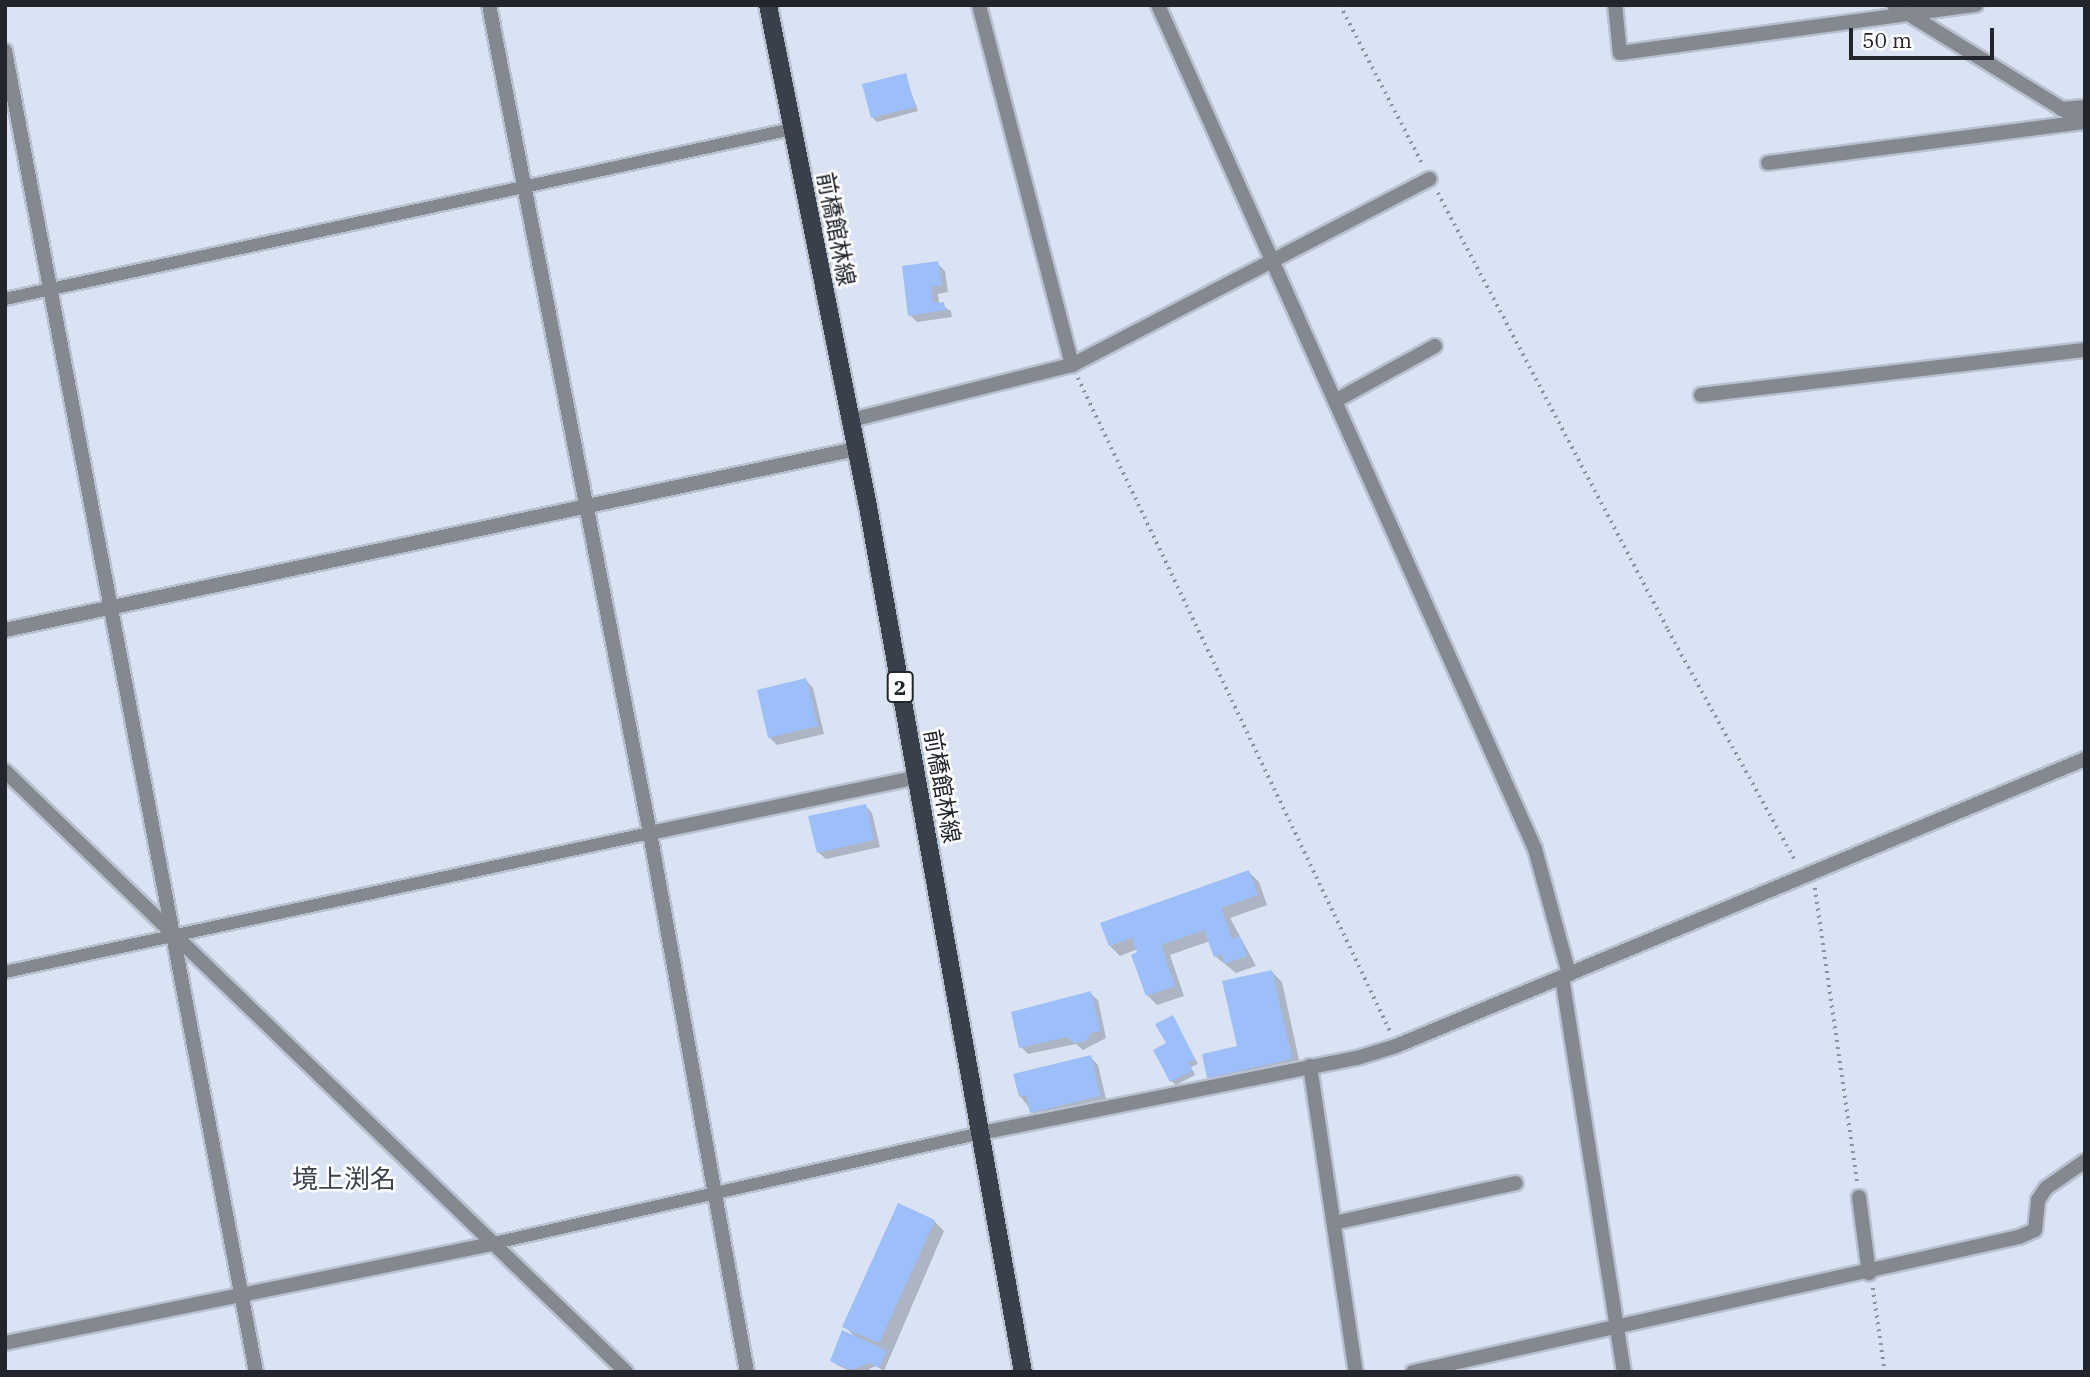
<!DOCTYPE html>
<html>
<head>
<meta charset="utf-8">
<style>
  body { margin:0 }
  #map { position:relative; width:2090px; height:1377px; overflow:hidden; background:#d9e3f4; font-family:"IBM Plex Serif","Noto Sans JP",serif }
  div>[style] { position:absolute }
  .shadow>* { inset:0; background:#0003 }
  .building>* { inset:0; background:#9cbffb }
  .path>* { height:3.5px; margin-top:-1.75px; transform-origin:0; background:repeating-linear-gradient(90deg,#8a929e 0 2px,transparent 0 7px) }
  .roads { filter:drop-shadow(2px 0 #b8c1d0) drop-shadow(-2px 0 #b8c1d0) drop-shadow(0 2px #b8c1d0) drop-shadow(0 -2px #b8c1d0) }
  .service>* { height:12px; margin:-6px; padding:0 6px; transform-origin:6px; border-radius:6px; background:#84888f }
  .minor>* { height:14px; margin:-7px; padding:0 7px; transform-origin:7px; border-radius:7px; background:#84888f }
  .primary>* { height:18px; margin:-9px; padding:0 9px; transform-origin:9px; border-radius:9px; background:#39404b }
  span { translate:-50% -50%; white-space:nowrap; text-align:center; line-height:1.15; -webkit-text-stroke:5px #fff; paint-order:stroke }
  .shield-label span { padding:2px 5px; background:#fff; border:2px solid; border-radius:5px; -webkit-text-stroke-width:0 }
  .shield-label { font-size:21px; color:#22262c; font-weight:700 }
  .street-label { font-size:23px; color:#22262c }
  .quarter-label { font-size:26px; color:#3c4452 }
  .frame { position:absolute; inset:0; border:7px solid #22262c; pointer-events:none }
  .scale { position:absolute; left:1849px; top:28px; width:145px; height:32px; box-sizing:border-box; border:4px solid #22262c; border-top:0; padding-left:9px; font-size:21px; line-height:24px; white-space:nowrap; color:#22262c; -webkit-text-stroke:5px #fff; paint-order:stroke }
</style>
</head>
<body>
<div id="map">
  <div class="shadow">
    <i style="clip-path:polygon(905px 75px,918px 111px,877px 122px,872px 117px)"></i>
    <i style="clip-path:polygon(937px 263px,945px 271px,948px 292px,938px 294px,939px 304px,951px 311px,952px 317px,917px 322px,910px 315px)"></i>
    <i style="clip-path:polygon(806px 680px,813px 688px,824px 734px,777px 745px,769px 737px)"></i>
    <i style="clip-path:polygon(865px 805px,872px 813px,880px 847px,826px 859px,818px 852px)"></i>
    <i style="clip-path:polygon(1249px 872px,1259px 882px,1267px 905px,1230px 918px,1256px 966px,1236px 973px,1215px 956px,1210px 941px,1170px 955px,1184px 996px,1157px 1005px,1147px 995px,1138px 949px,1120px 956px,1110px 946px)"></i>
    <i style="clip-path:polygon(1272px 972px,1282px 982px,1301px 1069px,1219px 1087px,1208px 1077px,1239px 1047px)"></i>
    <i style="clip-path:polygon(1090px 993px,1098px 1000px,1106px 1038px,1083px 1050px,1076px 1044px,1028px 1054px,1021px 1047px)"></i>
    <i style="clip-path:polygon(1172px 1017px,1198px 1064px,1191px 1067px,1195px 1075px,1176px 1085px,1171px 1081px,1168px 1044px)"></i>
    <i style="clip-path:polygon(1090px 1057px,1098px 1065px,1107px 1103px,1039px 1120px,1020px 1096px)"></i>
    <i style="clip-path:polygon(934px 1221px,944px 1231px,884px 1371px,876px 1366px,869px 1369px,872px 1372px,852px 1372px,837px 1365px,832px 1361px,855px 1337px,844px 1326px)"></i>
  </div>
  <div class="building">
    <i style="clip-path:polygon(906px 73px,915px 107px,871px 118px,862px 84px)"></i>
    <i style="clip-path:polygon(938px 261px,942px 285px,931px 287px,933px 303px,944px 302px,946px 310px,908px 316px,902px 266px)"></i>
    <i style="clip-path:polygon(806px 678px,818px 726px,768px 738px,757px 690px)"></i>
    <i style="clip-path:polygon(866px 804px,874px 840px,817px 853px,808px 816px)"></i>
    <i style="clip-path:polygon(1249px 870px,1258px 895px,1221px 908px,1232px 939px,1240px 936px,1247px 956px,1224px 964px,1221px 954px,1214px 957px,1204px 930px,1161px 945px,1175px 986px,1146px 996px,1131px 955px,1137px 952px,1132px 938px,1109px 946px,1100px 923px)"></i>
    <i style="clip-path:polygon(1272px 970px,1292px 1059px,1207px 1078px,1202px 1054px,1237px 1046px,1222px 981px)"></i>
    <i style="clip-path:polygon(1091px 991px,1100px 1031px,1091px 1033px,1086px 1041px,1074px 1043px,1067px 1037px,1019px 1048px,1011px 1012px)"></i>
    <i style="clip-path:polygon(1173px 1015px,1195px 1059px,1188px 1063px,1192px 1071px,1170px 1082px,1153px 1050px,1166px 1043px,1155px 1024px)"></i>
    <i style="clip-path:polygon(1091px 1055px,1100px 1096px,1030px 1113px,1026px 1095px,1019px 1097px,1013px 1074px)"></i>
    <i style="clip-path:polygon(898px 1203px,935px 1220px,879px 1343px,842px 1327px)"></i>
    <i style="clip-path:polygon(842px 1330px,887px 1351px,879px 1368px,870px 1363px,851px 1370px,830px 1361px)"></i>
  </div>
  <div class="path">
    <i style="left:1340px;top:5px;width:180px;rotate:62.6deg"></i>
    <i style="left:1438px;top:193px;width:494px;rotate:62.2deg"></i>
    <i style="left:1668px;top:630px;width:265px;rotate:61.1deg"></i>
    <i style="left:1078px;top:378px;width:724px;rotate:64.46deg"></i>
    <i style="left:1815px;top:888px;width:296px;rotate:81.8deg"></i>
    <i style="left:1873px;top:1288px;width:85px;rotate:81.9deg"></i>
  </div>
  <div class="roads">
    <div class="service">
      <i style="left:5px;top:299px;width:805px;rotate:-12.19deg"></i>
      <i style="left:5px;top:972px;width:660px;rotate:-12.16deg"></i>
      <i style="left:490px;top:1244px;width:503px;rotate:-12.74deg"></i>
    </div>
    <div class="minor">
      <i style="left:489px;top:5px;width:844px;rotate:79deg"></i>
      <i style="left:650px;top:833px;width:548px;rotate:79.8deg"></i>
      <i style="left:979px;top:5px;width:372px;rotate:75.5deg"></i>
      <i style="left:1158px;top:5px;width:924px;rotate:65.93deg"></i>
      <i style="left:1535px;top:849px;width:130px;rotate:74.8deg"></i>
      <i style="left:1615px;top:5px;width:48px;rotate:84.1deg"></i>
      <i style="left:1620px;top:53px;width:359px;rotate:-7.7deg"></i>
      <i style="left:1894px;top:5px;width:225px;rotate:31.7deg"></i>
      <i style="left:5px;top:51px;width:1345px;rotate:79.24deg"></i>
      <i style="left:2061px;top:109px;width:24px;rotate:-5deg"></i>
      <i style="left:1768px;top:163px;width:319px;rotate:-7.4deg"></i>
      <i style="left:1701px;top:395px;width:387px;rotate:-6.7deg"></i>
      <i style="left:1335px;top:401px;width:114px;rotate:-28.8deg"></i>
      <i style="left:851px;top:420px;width:228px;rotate:-14deg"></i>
      <i style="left:1072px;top:365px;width:403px;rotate:-27.5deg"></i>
      <i style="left:5px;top:630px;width:870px;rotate:-12.01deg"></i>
      <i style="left:5px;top:771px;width:864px;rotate:44.06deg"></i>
      <i style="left:650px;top:833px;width:273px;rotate:-11.8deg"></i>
      <i style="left:1562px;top:977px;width:400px;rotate:81.1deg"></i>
      <i style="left:1310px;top:1066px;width:309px;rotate:81.5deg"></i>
      <i style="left:981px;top:1133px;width:383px;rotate:-11.3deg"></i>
      <i style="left:1357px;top:1058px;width:41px;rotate:-17.1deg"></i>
      <i style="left:1396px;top:1046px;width:746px;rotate:-22.61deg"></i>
      <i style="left:1859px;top:1197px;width:77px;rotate:82.5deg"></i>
      <i style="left:1334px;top:1223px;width:186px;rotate:-12.4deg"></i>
      <i style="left:5px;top:1343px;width:495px;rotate:-11.5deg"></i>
      <i style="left:1413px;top:1372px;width:621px;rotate:-12.56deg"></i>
      <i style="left:2019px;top:1237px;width:17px;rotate:-24deg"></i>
      <i style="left:2035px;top:1230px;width:30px;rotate:-84deg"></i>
      <i style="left:2038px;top:1200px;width:14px;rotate:-56deg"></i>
      <i style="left:2046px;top:1188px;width:47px;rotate:-34.7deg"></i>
    </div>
    <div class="primary">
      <i style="left:768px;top:5px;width:517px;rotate:78.73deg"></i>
      <i style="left:869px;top:512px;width:874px;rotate:79.85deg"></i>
    </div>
  </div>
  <div class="shield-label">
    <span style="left:900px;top:687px">2</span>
  </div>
  <div class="street-label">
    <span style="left:837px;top:229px;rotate:79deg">前橋館林線</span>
    <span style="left:943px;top:786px;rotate:80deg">前橋館林線</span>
  </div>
  <div class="quarter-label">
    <span style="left:344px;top:1179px">境上渕名</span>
  </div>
  <div class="frame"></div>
  <div class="scale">50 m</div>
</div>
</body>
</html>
